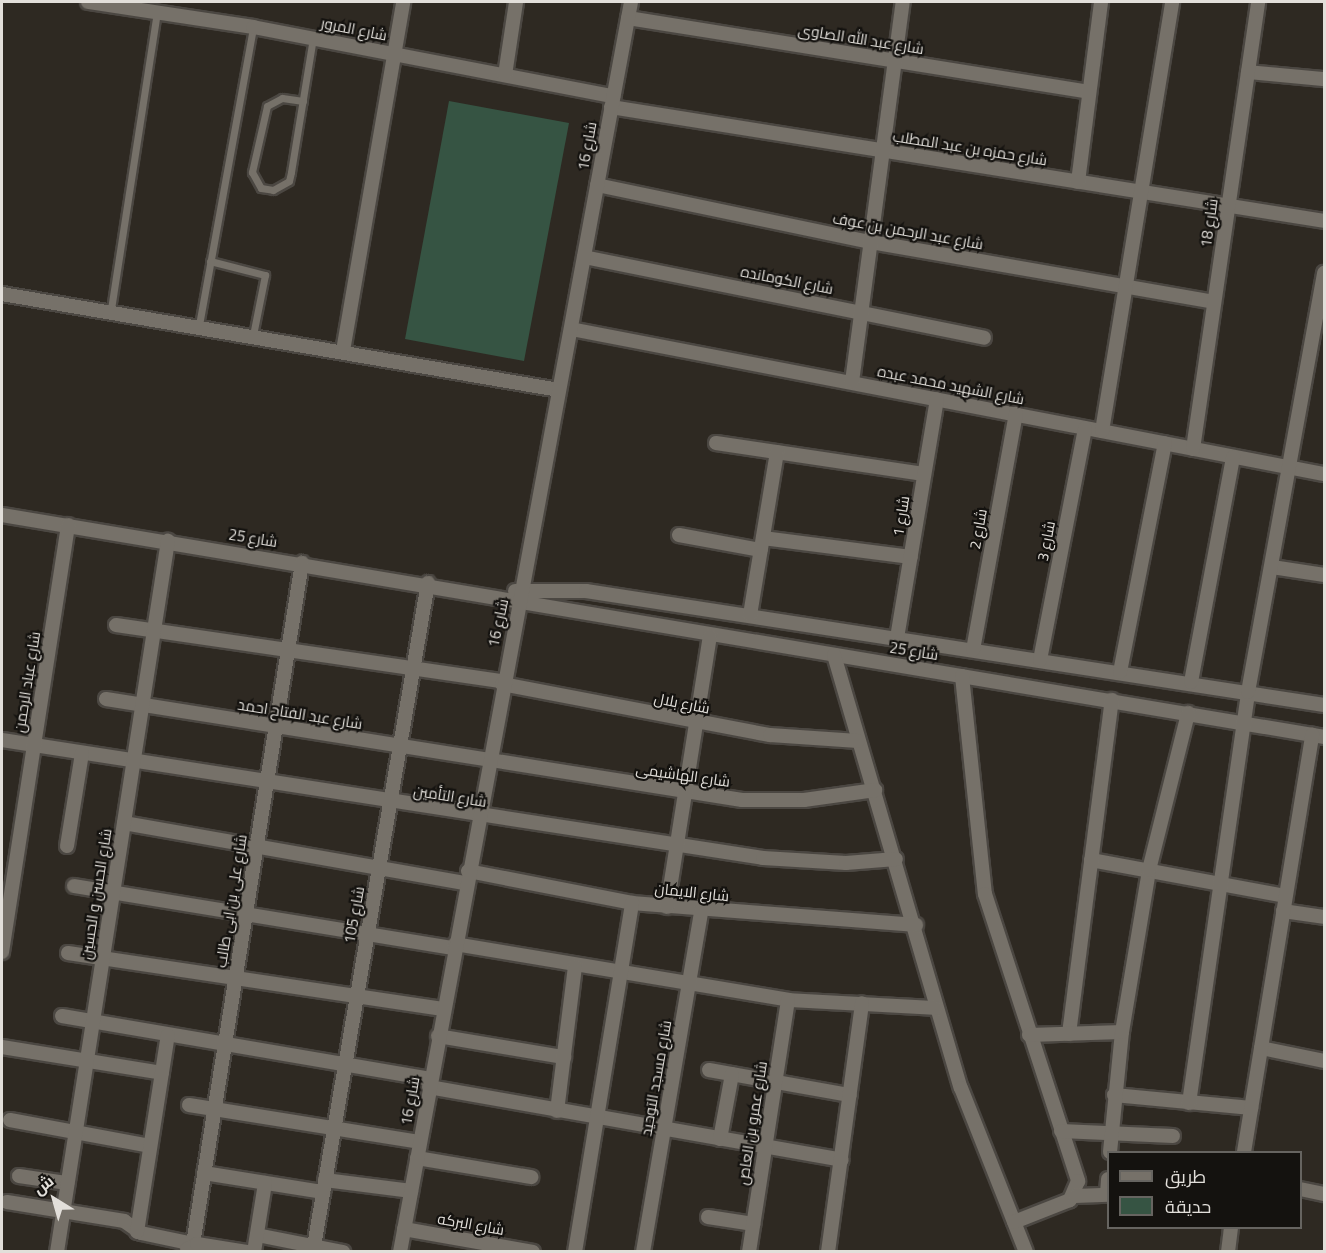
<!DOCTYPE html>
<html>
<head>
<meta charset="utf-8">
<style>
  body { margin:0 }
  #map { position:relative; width:1326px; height:1253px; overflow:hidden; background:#2e2922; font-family:"Titillium Web",Cairo,sans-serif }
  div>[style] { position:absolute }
  .green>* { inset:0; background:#365443 }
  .roads { filter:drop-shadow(2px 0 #4b4742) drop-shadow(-2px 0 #4b4742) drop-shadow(0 2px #4b4742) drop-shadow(0 -2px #4b4742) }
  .lane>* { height:7px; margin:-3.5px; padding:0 3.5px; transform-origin:3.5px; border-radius:3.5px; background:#767169 }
  .street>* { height:14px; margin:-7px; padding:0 7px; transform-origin:7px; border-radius:7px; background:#767169 }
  span { translate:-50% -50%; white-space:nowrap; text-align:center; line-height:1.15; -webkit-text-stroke:4.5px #14120f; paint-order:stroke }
  .street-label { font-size:15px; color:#e2dfda }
  .frame { position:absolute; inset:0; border:3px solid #e2dfda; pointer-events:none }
  .legend { position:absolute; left:1107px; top:1151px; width:195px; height:78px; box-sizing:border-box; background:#14120f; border:2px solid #666460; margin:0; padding:8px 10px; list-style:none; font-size:18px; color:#e2dfda }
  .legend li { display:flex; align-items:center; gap:12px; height:30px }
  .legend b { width:30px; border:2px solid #666460 }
  .north { position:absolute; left:24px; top:1169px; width:60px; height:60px; -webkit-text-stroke:4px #14120f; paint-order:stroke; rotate:323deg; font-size:16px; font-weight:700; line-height:24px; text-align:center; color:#e2dfda }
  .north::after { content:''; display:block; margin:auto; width:21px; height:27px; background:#e2dfda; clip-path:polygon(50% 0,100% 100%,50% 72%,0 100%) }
</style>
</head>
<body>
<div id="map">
  <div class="green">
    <i style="clip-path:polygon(449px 101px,569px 123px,524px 361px,405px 339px)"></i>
  </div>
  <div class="roads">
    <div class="lane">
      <i style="left:303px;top:101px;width:21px;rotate:-172deg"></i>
      <i style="left:282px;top:98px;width:17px;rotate:152deg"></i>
      <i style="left:267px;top:106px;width:68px;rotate:102.8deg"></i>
      <i style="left:252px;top:172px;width:18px;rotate:61deg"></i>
      <i style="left:261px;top:188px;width:12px;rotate:9deg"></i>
      <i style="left:273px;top:190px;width:18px;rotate:-29deg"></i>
      <i style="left:289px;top:181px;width:9px;rotate:-77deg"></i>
      <i style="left:291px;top:172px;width:136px;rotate:-80.7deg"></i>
      <i style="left:210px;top:261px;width:57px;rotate:14.3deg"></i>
      <i style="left:265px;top:275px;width:61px;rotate:101.3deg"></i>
      <i style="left:111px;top:309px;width:301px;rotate:-81.2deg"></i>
      <i style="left:199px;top:325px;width:303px;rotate:-79.7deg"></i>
    </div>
    <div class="street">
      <i style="left:88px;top:2px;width:167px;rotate:8.6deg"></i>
      <i style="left:253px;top:27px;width:367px;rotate:10.9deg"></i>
      <i style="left:628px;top:18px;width:467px;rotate:9.1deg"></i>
      <i style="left:1248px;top:72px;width:76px;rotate:5.3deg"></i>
      <i style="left:505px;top:75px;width:74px;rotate:-81.4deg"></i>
      <i style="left:611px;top:107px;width:722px;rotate:9.08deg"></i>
      <i style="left:1078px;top:182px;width:181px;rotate:-82.7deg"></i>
      <i style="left:597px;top:185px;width:280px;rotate:11.8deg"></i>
      <i style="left:871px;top:242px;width:348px;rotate:9.9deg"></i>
      <i style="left:584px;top:257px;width:408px;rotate:11.4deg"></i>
      <i style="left:2px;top:294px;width:565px;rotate:9.78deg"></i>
      <i style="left:571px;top:329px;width:767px;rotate:10.9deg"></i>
      <i style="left:343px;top:351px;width:354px;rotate:-80.2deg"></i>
      <i style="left:852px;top:382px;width:383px;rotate:-82.4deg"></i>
      <i style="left:1102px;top:431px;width:435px;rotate:-80.7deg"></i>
      <i style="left:716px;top:443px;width:210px;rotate:8.5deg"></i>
      <i style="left:1193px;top:449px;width:452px;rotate:-81.7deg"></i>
      <i style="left:2px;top:515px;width:1341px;rotate:9.53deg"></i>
      <i style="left:679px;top:535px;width:83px;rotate:10.4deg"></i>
      <i style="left:763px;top:538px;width:149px;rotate:7.3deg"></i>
      <i style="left:1272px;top:567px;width:53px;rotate:8.7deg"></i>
      <i style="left:515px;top:591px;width:71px"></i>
      <i style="left:586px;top:591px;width:747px;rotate:8.78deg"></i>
      <i style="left:750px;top:615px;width:165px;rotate:-80.6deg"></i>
      <i style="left:116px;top:625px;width:390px;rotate:8.3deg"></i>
      <i style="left:897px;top:638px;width:242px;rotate:-80.5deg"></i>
      <i style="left:973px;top:650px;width:240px;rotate:-79.7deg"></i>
      <i style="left:834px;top:655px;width:451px;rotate:73.7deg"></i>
      <i style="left:961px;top:1088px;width:176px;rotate:68.4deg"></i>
      <i style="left:1040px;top:660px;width:236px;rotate:-79deg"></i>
      <i style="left:1120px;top:672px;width:233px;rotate:-78.9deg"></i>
      <i style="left:962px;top:676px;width:219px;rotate:84deg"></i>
      <i style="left:985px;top:894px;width:302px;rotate:72deg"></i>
      <i style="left:1078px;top:1181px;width:21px;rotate:113deg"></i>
      <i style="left:1070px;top:1200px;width:60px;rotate:158.6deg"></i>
      <i style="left:1191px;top:682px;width:229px;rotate:-79.4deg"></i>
      <i style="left:502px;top:684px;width:273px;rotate:10.8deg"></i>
      <i style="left:770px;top:735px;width:88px;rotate:3.9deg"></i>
      <i style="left:106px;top:699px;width:644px;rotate:9.02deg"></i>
      <i style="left:742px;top:800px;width:62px"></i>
      <i style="left:804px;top:800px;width:72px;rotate:-8deg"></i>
      <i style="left:2px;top:740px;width:770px;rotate:8.81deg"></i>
      <i style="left:763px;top:858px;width:83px;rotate:3.4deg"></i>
      <i style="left:846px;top:863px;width:50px;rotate:-4.6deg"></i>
      <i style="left:124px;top:823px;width:347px;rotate:10deg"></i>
      <i style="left:67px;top:846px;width:94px;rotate:-80.8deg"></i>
      <i style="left:1091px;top:860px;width:197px;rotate:10.5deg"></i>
      <i style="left:468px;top:871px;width:167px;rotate:11deg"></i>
      <i style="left:632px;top:903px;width:285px;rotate:4.4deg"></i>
      <i style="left:74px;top:886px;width:385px;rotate:9.3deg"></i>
      <i style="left:667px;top:907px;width:274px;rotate:-81deg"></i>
      <i style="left:1283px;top:911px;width:41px;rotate:8.3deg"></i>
      <i style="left:455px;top:944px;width:338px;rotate:9.5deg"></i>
      <i style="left:788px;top:1000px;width:148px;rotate:3.1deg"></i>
      <i style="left:2px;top:952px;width:432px;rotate:-81.2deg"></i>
      <i style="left:68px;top:953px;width:379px;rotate:8.5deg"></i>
      <i style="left:62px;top:1016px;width:374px;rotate:9.7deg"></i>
      <i style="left:1069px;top:1034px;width:337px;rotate:-82.7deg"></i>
      <i style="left:1029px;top:1035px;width:93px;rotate:-1.8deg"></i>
      <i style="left:438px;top:1036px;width:128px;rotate:9.5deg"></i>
      <i style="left:2px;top:1047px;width:162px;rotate:9.2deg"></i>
      <i style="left:1261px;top:1048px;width:64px;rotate:11.7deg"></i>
      <i style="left:709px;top:1070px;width:143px;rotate:10.1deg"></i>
      <i style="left:429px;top:1087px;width:419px;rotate:10deg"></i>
      <i style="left:1114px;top:1095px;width:138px;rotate:5.4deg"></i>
      <i style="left:1189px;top:1103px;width:415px;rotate:-81.8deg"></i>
      <i style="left:1248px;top:692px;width:426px;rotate:-79.7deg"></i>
      <i style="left:189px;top:1105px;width:233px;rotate:9.1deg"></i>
      <i style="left:557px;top:1111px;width:146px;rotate:-82.9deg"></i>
      <i style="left:10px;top:1120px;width:142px;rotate:10.5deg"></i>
      <i style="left:1061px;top:1131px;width:112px;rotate:2.6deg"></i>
      <i style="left:720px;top:1139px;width:66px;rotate:-79.5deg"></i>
      <i style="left:1110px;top:1152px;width:121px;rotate:-84.3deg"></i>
      <i style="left:1122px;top:1032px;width:164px;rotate:-80.5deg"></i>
      <i style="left:1149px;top:870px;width:162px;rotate:-76deg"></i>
      <i style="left:1244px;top:1152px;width:423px;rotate:-80.7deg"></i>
      <i style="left:417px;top:1158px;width:116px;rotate:9.5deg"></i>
      <i style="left:204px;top:1173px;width:121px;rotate:9.1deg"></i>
      <i style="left:19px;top:1176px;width:49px;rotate:8.3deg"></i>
      <i style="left:325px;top:1180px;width:87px;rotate:7.3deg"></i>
      <i style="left:1300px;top:1189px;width:25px;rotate:12deg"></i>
      <i style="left:1107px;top:1194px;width:15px;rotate:-86deg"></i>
      <i style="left:1075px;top:1196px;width:33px;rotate:-2deg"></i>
      <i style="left:7px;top:1202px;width:119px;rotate:9.2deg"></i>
      <i style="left:124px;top:1221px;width:21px;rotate:35deg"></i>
      <i style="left:141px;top:1233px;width:53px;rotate:11.9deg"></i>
      <i style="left:193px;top:1244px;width:690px;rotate:-80.91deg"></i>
      <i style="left:708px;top:1217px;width:46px;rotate:8.8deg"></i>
      <i style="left:404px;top:1229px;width:131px;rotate:10.1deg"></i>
      <i style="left:137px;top:1232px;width:199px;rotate:-81.1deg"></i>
      <i style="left:257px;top:1235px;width:88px;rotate:11.2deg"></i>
      <i style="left:187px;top:1249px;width:11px;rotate:-27deg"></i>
      <i style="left:197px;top:1244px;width:52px;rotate:8.9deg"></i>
      <i style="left:57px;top:1252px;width:720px;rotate:-81.13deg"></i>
      <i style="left:254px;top:1252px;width:70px;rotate:-80.9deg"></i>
      <i style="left:313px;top:1252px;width:679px;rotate:-80.25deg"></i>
      <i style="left:400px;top:1252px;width:1271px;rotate:-79.53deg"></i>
      <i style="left:575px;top:1252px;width:354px;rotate:-80.7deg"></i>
      <i style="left:643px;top:1252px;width:346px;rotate:-80.3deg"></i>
      <i style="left:749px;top:1252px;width:255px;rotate:-81.2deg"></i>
      <i style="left:828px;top:1252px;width:251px;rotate:-82.2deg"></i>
      <i style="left:1228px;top:1252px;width:24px;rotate:-83deg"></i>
    </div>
  </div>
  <div class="street-label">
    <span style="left:354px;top:29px;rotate:11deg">شارع المرور</span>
    <span style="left:861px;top:39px;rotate:9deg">شارع عبد الله الصاوى</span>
    <span style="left:587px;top:146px;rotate:-80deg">شارع 16</span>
    <span style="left:970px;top:148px;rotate:9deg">شارع حمزه بن عبد المطلب</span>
    <span style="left:1209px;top:223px;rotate:-82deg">شارع 18</span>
    <span style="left:908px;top:231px;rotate:10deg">شارع عبد الرحمن بن عوف</span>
    <span style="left:787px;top:280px;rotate:11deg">شارع الكومانده</span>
    <span style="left:951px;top:385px;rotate:11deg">شارع الشهيد محمد عبده</span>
    <span style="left:901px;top:516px;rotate:-81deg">شارع 1</span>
    <span style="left:978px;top:529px;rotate:-80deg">شارع 2</span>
    <span style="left:253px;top:538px;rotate:9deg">شارع 25</span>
    <span style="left:1046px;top:541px;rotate:-79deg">شارع 3</span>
    <span style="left:498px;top:623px;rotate:-78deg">شارع 16</span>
    <span style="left:914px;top:651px;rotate:9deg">شارع 25</span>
    <span style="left:27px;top:682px;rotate:-81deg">شارع عباد الرحمن</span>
    <span style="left:682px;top:703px;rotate:11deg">شارع بلال</span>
    <span style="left:300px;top:714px;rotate:9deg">شارع عبد الفتاح احمد</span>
    <span style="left:683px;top:775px;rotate:8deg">شارع الهاشيمى</span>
    <span style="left:450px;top:796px;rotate:9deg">شارع التأمين</span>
    <span style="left:692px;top:892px;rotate:6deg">شارع الايمان</span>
    <span style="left:96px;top:894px;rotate:-81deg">شارع الحسن و الحسين</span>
    <span style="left:231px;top:901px;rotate:-81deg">شارع على بن ابى طالب</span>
    <span style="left:354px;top:915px;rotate:-80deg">شارع 105</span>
    <span style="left:656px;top:1078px;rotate:-80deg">شارع مسجد التوحيد</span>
    <span style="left:410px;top:1101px;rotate:-80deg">شارع 16</span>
    <span style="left:752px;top:1123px;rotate:-81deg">شارع عمرو بن العاص</span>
    <span style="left:471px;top:1224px;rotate:10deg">شارع البركه</span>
  </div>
  <div class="frame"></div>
  <ul class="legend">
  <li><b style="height:8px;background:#767169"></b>طريق</li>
  <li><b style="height:16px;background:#365443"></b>حديقة</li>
  </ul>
  <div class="north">ش</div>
</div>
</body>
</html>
